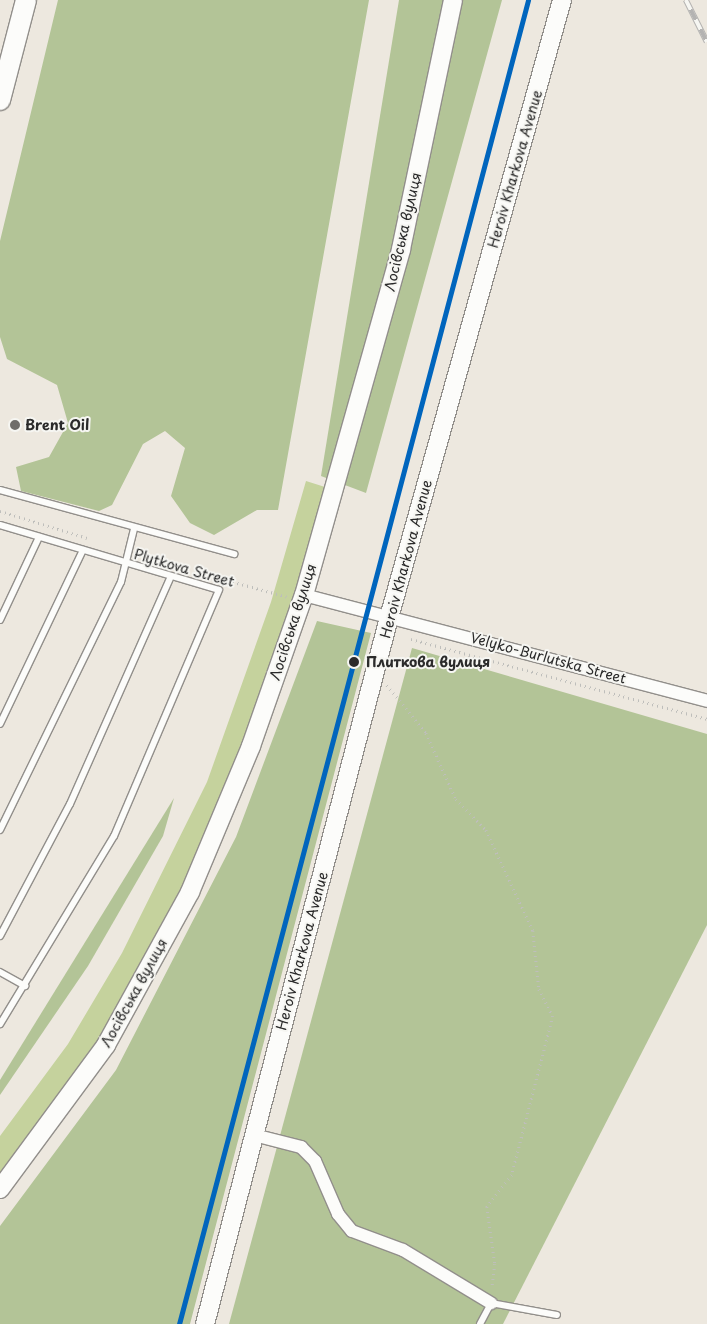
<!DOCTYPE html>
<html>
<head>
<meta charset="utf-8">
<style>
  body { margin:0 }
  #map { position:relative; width:707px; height:1324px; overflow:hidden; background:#ede8df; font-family:"Playpen Sans",sans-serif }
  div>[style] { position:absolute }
  .green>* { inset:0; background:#c5d29d }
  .forest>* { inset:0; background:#b3c497 }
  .path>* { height:2.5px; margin-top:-1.25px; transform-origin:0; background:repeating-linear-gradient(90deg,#bebebb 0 1px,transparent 0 5px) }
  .roads { filter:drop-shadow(1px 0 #928f8b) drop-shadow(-1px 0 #928f8b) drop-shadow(0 1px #928f8b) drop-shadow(0 -1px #928f8b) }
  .lane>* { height:6px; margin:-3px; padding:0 3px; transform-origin:3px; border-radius:3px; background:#fcfcfa }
  .street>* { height:12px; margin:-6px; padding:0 6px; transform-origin:6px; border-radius:6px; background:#fcfcfa }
  .secondary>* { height:18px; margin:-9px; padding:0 9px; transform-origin:9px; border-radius:9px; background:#fcfcfa }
  .primary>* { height:20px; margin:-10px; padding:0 10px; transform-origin:10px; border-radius:10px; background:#fcfcfa }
  .rail>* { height:5.5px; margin-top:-2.75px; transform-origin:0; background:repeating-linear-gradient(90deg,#f6f6f2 0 11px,#b4b3b2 0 22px); box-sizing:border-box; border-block:1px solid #b4b3b2 }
  .tram-1>* { height:5px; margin:-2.5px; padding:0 2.5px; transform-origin:2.5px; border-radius:2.5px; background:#0065bd }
  .dots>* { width:14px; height:14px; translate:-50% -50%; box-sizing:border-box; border:2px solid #f6f6f2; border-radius:50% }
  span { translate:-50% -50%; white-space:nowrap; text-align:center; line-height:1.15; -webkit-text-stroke:4px #f6f6f2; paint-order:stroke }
  .street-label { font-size:14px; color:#2b2b2b }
  .poi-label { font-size:14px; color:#2b2b2b; font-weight:700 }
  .left { translate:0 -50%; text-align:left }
  .stop-label { font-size:14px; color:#2b2b2b; font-weight:700 }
</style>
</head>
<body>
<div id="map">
  <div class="green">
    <i style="clip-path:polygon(306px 481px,325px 487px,306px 571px,177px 916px,121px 1009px,0 1188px,0 1136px,68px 1044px,122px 953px,207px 782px,271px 602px)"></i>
  </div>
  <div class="forest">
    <i style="clip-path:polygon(58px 0,369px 0,278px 510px,257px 510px,214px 535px,190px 523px,171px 496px,185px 448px,165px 431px,143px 444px,112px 505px,99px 511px,21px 491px,16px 467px,49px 457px,68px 423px,57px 385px,7px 359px,0 337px,0 241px)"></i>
    <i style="clip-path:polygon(399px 0,502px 0,366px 493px,321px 476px)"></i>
    <i style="clip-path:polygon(317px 621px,371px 633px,190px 1324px,0 1324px,0 1226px,116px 1070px,236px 837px)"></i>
    <i style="clip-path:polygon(412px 648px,707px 734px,707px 925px,503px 1324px,229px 1324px)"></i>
    <i style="clip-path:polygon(174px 798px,163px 836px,88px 966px,0 1095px,0 1080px)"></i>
  </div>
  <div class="path">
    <i style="left:0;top:511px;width:91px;rotate:17.2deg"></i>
    <i style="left:223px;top:579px;width:67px;rotate:15.5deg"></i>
    <i style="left:411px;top:639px;width:307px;rotate:15.1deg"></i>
    <i style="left:387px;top:685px;width:62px;rotate:50.9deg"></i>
    <i style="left:426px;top:733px;width:72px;rotate:65.6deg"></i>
    <i style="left:456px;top:799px;width:43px;rotate:45.9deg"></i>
    <i style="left:486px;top:830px;width:111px;rotate:65deg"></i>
    <i style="left:533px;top:931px;width:58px;rotate:84.1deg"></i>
    <i style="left:539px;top:989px;width:30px;rotate:63deg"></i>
    <i style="left:553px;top:1016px;width:164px;rotate:104.5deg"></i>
    <i style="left:512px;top:1175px;width:41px;rotate:128deg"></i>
    <i style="left:487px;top:1207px;width:58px;rotate:82deg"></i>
    <i style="left:495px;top:1264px;width:24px;rotate:97deg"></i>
  </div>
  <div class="roads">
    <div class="lane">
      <i style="left:0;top:490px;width:243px;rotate:15.3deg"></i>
      <i style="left:0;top:525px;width:228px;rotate:16.5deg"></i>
      <i style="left:219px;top:590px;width:267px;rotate:113.1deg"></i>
      <i style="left:114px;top:836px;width:220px;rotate:121.2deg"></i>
      <i style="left:0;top:620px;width:92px;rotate:-64.8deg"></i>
      <i style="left:0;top:724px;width:193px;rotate:-64.5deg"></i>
      <i style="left:0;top:830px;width:276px;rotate:-64deg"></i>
      <i style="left:121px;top:582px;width:55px;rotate:-76.2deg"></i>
      <i style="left:0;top:936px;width:149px;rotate:-62.1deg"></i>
      <i style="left:70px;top:804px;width:247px;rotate:-66.1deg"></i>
      <i style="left:0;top:972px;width:29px;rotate:29deg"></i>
      <i style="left:480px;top:1324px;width:24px;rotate:-62deg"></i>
      <i style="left:491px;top:1303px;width:67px;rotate:10.3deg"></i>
    </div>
    <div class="street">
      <i style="left:304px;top:595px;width:417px;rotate:14.7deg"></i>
      <i style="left:254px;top:1135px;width:49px;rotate:14.3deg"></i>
      <i style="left:301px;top:1147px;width:20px;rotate:45deg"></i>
      <i style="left:315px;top:1161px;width:58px;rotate:66.5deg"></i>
      <i style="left:338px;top:1214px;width:22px;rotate:51deg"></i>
      <i style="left:352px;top:1231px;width:54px;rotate:20.4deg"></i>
      <i style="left:403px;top:1250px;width:103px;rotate:31.1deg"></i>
    </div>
    <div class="secondary">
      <i style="left:0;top:1189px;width:179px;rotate:-53.6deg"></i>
      <i style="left:106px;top:1045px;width:175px;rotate:-61.2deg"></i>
      <i style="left:190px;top:892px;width:158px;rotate:-67.3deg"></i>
      <i style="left:251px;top:746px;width:160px;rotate:-70.7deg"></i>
      <i style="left:304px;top:595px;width:359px;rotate:-74.3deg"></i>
      <i style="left:401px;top:249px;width:254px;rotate:-78.2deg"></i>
      <i style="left:205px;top:1324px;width:734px;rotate:-75.4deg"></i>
      <i style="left:390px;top:614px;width:638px;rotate:-74.35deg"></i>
    </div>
    <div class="primary">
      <i style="left:0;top:100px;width:103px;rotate:-75.4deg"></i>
    </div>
  </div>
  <div class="rail">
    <i style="left:686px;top:0;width:47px;rotate:63.4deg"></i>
  </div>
  <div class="tram-1">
    <i style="left:179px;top:1324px;width:1369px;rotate:-75.23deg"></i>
  </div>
  <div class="dots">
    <i style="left:15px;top:425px;background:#6f6d6a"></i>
    <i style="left:354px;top:662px;background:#2b2b2b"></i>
  </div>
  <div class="street-label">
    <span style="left:515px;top:169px;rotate:-74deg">Heroiv Kharkova Avenue</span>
    <span style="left:403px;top:232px;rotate:-77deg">Лосівська вулиця</span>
    <span style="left:406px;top:559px;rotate:-75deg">Heroiv Kharkova Avenue</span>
    <span style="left:184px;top:568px;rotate:16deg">Plytkova Street</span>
    <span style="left:293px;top:622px;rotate:-72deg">Лосівська вулиця</span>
    <span style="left:548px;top:658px;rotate:15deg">Velyko-Burlutska Street</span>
    <span style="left:302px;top:951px;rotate:-75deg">Heroiv Kharkova Avenue</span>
    <span style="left:134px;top:993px;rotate:-61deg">Лосівська вулиця</span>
  </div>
  <div class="poi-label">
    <span class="left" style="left:25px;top:425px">Brent Oil</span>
  </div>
  <div class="stop-label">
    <span class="left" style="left:366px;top:662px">Плиткова вулиця</span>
  </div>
</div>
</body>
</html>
